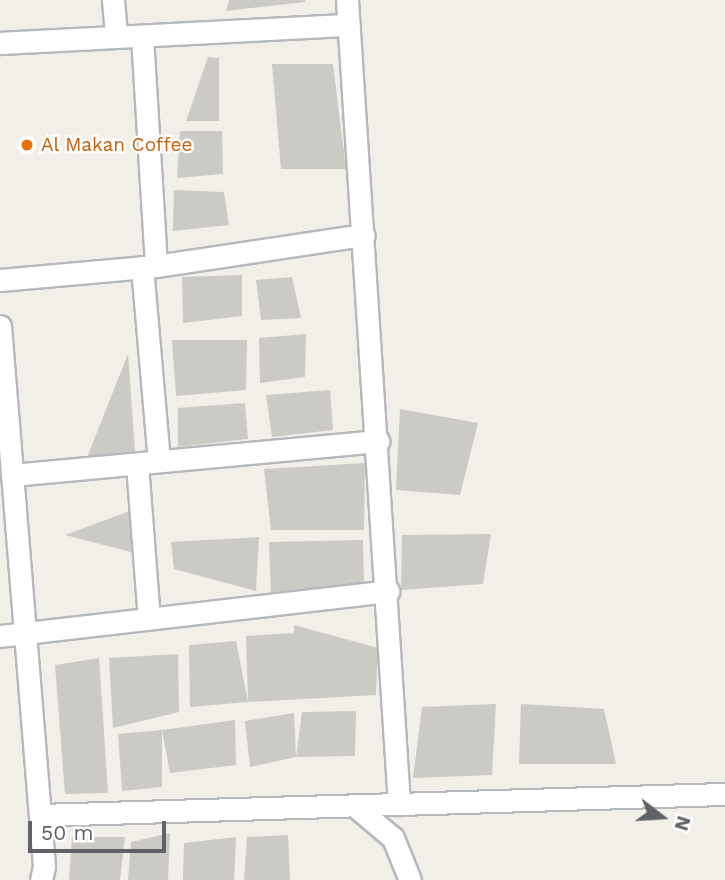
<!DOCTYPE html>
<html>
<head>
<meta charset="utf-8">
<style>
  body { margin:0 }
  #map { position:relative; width:725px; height:880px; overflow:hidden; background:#f1efe8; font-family:"Work Sans",sans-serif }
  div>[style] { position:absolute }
  .building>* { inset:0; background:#cccac5 }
  .roads { filter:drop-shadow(2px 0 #b5b8bc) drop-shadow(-2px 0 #b5b8bc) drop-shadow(0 2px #b5b8bc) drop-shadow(0 -2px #b5b8bc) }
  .street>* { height:21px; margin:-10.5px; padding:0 10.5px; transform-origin:10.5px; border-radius:10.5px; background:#fff }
  .dots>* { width:19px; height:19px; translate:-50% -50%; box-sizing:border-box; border:4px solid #fff; border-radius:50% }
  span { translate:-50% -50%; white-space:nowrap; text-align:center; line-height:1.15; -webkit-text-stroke:5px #fff; paint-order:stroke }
  .food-label { font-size:19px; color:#c56008 }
  .left { translate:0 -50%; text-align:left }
  .north { position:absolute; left:627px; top:782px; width:70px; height:70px; -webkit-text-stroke:5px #fff; paint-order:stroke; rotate:107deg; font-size:19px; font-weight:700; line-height:28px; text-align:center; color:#5f6368 }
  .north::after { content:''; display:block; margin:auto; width:24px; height:32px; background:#5f6368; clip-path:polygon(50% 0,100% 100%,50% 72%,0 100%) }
  .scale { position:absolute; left:28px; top:821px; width:138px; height:32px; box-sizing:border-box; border:4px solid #5f6368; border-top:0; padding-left:9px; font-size:21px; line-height:24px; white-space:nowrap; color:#5f6368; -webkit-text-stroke:5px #fff; paint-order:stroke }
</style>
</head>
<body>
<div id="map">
  <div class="building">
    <i style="clip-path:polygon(229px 0,305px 0,305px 2px,226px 11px)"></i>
    <i style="clip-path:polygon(208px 57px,219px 58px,219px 121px,186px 121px)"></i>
    <i style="clip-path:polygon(272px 64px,333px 64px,346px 169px,281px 169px)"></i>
    <i style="clip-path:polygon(180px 131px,222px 131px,223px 174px,177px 178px)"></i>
    <i style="clip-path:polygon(174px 190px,224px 192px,229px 225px,173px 231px)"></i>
    <i style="clip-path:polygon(242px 275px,242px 316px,183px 323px,182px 277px)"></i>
    <i style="clip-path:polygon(292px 277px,301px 318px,261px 320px,256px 280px)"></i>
    <i style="clip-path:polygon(306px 334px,305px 377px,260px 383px,259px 338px)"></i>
    <i style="clip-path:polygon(172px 340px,247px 340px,246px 390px,176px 396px)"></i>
    <i style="clip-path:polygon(128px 354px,135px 451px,86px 460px)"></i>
    <i style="clip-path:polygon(330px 390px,333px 430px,272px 437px,266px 395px)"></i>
    <i style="clip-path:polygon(245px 403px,248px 439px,178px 447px,178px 408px)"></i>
    <i style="clip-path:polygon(400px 409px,478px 423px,460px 495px,396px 490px)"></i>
    <i style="clip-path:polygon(365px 463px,364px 530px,271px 530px,264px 469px)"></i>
    <i style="clip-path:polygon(130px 511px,139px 554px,65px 535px)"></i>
    <i style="clip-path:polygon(491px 534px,483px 584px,401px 590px,402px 535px)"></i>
    <i style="clip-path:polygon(259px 537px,256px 591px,174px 569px,171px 542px)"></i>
    <i style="clip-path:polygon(363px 540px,364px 585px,271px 596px,269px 542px)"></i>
    <i style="clip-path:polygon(294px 625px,378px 648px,376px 695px,248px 702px,246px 636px,294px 633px)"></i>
    <i style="clip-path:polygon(236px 641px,248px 702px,190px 707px,189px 645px)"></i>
    <i style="clip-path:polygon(178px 654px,179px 712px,113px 728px,109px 658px)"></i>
    <i style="clip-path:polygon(99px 658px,108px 793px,65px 794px,55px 665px)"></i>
    <i style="clip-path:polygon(496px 704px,492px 775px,413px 778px,422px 707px)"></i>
    <i style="clip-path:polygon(521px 704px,604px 709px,616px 764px,519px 764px)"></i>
    <i style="clip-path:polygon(356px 711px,355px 756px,296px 757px,302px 712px)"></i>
    <i style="clip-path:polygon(294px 713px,296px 757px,250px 767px,245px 721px)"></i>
    <i style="clip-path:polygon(235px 720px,236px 765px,170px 773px,162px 730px)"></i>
    <i style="clip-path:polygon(162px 730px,162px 787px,122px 791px,118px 734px)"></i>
    <i style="clip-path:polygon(170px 833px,168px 880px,128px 880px,131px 842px)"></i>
    <i style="clip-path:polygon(288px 835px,290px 880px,244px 880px,247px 837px)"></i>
    <i style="clip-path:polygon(72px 837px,125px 837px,120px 880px,69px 880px)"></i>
    <i style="clip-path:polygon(236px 837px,234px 880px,183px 880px,184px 843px)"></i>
  </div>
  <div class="roads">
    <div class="street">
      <i style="left:113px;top:0;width:37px;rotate:85deg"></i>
      <i style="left:347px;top:0;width:806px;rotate:86.3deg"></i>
      <i style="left:142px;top:36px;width:230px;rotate:86.5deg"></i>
      <i style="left:0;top:43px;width:349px;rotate:-3deg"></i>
      <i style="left:142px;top:267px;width:195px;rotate:85deg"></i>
      <i style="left:0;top:280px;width:157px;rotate:-5.1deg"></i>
      <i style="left:156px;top:266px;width:210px;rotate:-8.5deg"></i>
      <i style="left:0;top:326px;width:542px;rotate:85.34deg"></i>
      <i style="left:44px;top:866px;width:14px;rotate:102deg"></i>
      <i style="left:137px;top:464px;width:155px;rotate:85.6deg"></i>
      <i style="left:12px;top:475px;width:368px;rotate:-5.3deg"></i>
      <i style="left:0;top:636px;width:391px;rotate:-6.6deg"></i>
      <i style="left:356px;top:807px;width:48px;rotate:40deg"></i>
      <i style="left:393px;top:838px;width:45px;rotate:68deg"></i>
      <i style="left:40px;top:815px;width:685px;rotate:-1.76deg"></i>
    </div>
  </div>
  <div class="dots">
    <i style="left:27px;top:145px;background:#e8710a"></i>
  </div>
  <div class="food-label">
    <span class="left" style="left:41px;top:145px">Al Makan Coffee</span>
  </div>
  <div class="north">N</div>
  <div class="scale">50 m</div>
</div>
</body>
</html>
